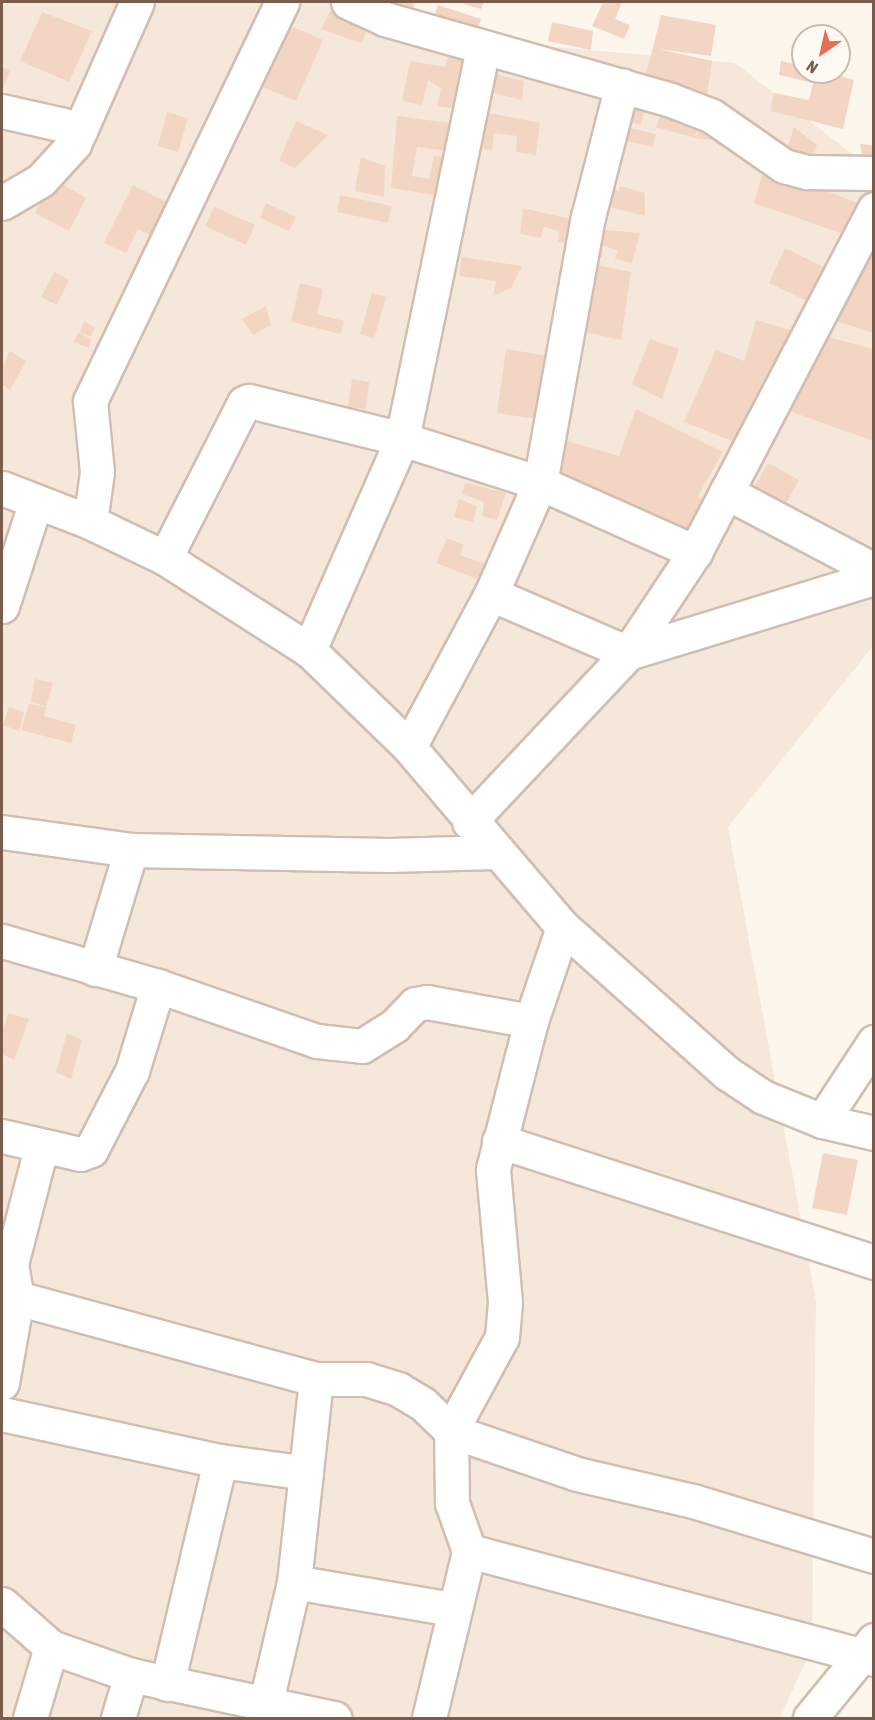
<!DOCTYPE html>
<html>
<head>
<meta charset="utf-8">
<style>
  body { margin:0 }
  #map { position:relative; width:875px; height:1720px; overflow:hidden; background:#fdf6ec; font-family:"Asap Condensed",sans-serif }
  div>[style] { position:absolute }
  .residential>* { inset:0; background:#f5e8da }
  .building>* { inset:0; background:#f3d5c3 }
  .roads { filter:drop-shadow(2px 0 #d1beb0) drop-shadow(-2px 0 #d1beb0) drop-shadow(0 2px #d1beb0) drop-shadow(0 -2px #d1beb0) }
  .minor>* { height:33px; margin:-16.5px; padding:0 16.5px; transform-origin:16.5px; border-radius:16.5px; background:#fff }
  span { translate:-50% -50%; white-space:nowrap; text-align:center; line-height:1.15; -webkit-text-stroke:4.5px #fffaf3; paint-order:stroke }
  .frame { position:absolute; inset:0; border:3px solid #7a5c4d; pointer-events:none }
  .north { position:absolute; left:791px; top:24px; width:60px; height:60px; box-sizing:border-box; background:#fffaf3; border:2px solid #cabbb1; border-radius:50%; rotate:214deg; font-size:16px; font-weight:700; line-height:24px; text-align:center; color:#7a5c4d }
  .north::after { content:''; display:block; margin:auto; width:21px; height:27px; background:#e76f51; clip-path:polygon(50% 0,100% 100%,50% 72%,0 100%) }
</style>
</head>
<body>
<div id="map">
  <div class="residential">
    <i style="clip-path:polygon(2px 2px,380px 2px,399px 33px,735px 63px,874px 171px,873px 646px,728px 827px,816px 1301px,812px 1647px,780px 1718px,2px 1718px)"></i>
  </div>
  <div class="building">
    <i style="clip-path:polygon(389px 2px,415px 2px,411px 16px,387px 10px)"></i>
    <i style="clip-path:polygon(457px 2px,484px 2px,481px 9px)"></i>
    <i style="clip-path:polygon(603px 2px,622px 2px,615px 19px,630px 25px,624px 39px,592px 26px)"></i>
    <i style="clip-path:polygon(438px 5px,481px 19px,475px 37px,432px 23px)"></i>
    <i style="clip-path:polygon(331px 10px,370px 25px,361px 43px,321px 29px)"></i>
    <i style="clip-path:polygon(42px 12px,92px 31px,69px 82px,20px 61px)"></i>
    <i style="clip-path:polygon(661px 15px,716px 25px,711px 56px,659px 49px,712px 61px,707px 96px,643px 87px)"></i>
    <i style="clip-path:polygon(552px 22px,593px 31px,591px 50px,548px 41px)"></i>
    <i style="clip-path:polygon(290px 26px,323px 40px,296px 101px,263px 87px)"></i>
    <i style="clip-path:polygon(448px 57px,467px 62px,458px 109px,437px 106px,441px 88px,428px 80px,422px 105px,402px 101px,410px 61px,445px 67px)"></i>
    <i style="clip-path:polygon(781px 61px,803px 66px,803px 72px,828px 72px,854px 80px,843px 129px,770px 111px,774px 93px,809px 100px,813px 83px,779px 75px)"></i>
    <i style="clip-path:polygon(2px 67px,10px 70px,2px 92px)"></i>
    <i style="clip-path:polygon(490px 73px,524px 81px,522px 100px,486px 91px)"></i>
    <i style="clip-path:polygon(626px 100px,645px 106px,641px 125px,619px 119px)"></i>
    <i style="clip-path:polygon(475px 110px,540px 123px,536px 155px,516px 152px,517px 136px,494px 133px,492px 150px,471px 147px)"></i>
    <i style="clip-path:polygon(662px 111px,698px 122px,695px 138px,656px 127px)"></i>
    <i style="clip-path:polygon(167px 112px,188px 118px,178px 152px,158px 146px)"></i>
    <i style="clip-path:polygon(397px 116px,457px 124px,456px 152px,417px 147px,412px 176px,429px 179px,434px 156px,460px 157px,445px 197px,391px 188px)"></i>
    <i style="clip-path:polygon(703px 120px,714px 125px,711px 140px,695px 138px)"></i>
    <i style="clip-path:polygon(296px 121px,328px 135px,295px 168px,279px 161px)"></i>
    <i style="clip-path:polygon(621px 126px,656px 134px,653px 147px,614px 138px)"></i>
    <i style="clip-path:polygon(794px 127px,817px 145px,811px 164px,785px 155px)"></i>
    <i style="clip-path:polygon(860px 144px,873px 145px,873px 166px,863px 163px)"></i>
    <i style="clip-path:polygon(361px 157px,385px 166px,384px 197px,355px 191px)"></i>
    <i style="clip-path:polygon(764px 168px,858px 203px,849px 236px,754px 203px)"></i>
    <i style="clip-path:polygon(53px 179px,86px 198px,69px 231px,35px 213px)"></i>
    <i style="clip-path:polygon(605px 181px,619px 192px,620px 186px,645px 193px,645px 216px,598px 204px)"></i>
    <i style="clip-path:polygon(133px 185px,177px 207px,160px 241px,138px 229px,126px 253px,104px 243px)"></i>
    <i style="clip-path:polygon(340px 195px,392px 206px,388px 223px,337px 212px)"></i>
    <i style="clip-path:polygon(266px 203px,296px 217px,289px 231px,260px 218px)"></i>
    <i style="clip-path:polygon(214px 207px,255px 225px,246px 245px,205px 226px)"></i>
    <i style="clip-path:polygon(523px 208px,575px 220px,572px 244px,558px 242px,559px 231px,544px 227px,541px 238px,520px 234px)"></i>
    <i style="clip-path:polygon(596px 229px,640px 233px,632px 263px,615px 259px,618px 250px,603px 246px,602px 258px,587px 255px)"></i>
    <i style="clip-path:polygon(873px 233px,873px 333px,833px 320px)"></i>
    <i style="clip-path:polygon(785px 248px,831px 271px,816px 305px,769px 283px)"></i>
    <i style="clip-path:polygon(462px 257px,522px 266px,511px 288px,493px 296px,496px 281px,459px 276px)"></i>
    <i style="clip-path:polygon(586px 263px,631px 272px,621px 340px,576px 330px)"></i>
    <i style="clip-path:polygon(54px 272px,69px 280px,57px 305px,41px 297px)"></i>
    <i style="clip-path:polygon(300px 283px,323px 289px,317px 314px,344px 321px,341px 334px,291px 322px)"></i>
    <i style="clip-path:polygon(372px 293px,386px 297px,374px 339px,360px 334px)"></i>
    <i style="clip-path:polygon(266px 306px,271px 325px,253px 335px,242px 319px)"></i>
    <i style="clip-path:polygon(756px 320px,801px 333px,742px 445px,684px 422px,716px 350px,744px 361px)"></i>
    <i style="clip-path:polygon(84px 321px,95px 328px,90px 337px,80px 332px)"></i>
    <i style="clip-path:polygon(78px 332px,91px 339px,89px 348px,74px 342px)"></i>
    <i style="clip-path:polygon(821px 335px,873px 349px,873px 441px,784px 409px)"></i>
    <i style="clip-path:polygon(650px 339px,679px 349px,662px 399px,632px 384px)"></i>
    <i style="clip-path:polygon(506px 349px,554px 357px,544px 420px,497px 413px)"></i>
    <i style="clip-path:polygon(10px 351px,26px 361px,10px 390px,2px 384px,2px 369px)"></i>
    <i style="clip-path:polygon(352px 379px,369px 382px,366px 409px,348px 407px)"></i>
    <i style="clip-path:polygon(636px 409px,723px 452px,698px 496px,710px 507px,690px 537px,553px 476px,557px 438px,619px 456px)"></i>
    <i style="clip-path:polygon(768px 463px,799px 480px,782px 511px,749px 496px)"></i>
    <i style="clip-path:polygon(465px 483px,506px 493px,497px 520px,482px 516px,484px 502px,462px 494px)"></i>
    <i style="clip-path:polygon(459px 499px,477px 506px,473px 522px,454px 517px)"></i>
    <i style="clip-path:polygon(447px 538px,463px 545px,460px 555px,485px 564px,477px 579px,436px 563px)"></i>
    <i style="clip-path:polygon(35px 679px,53px 683px,46px 707px,31px 701px)"></i>
    <i style="clip-path:polygon(29px 704px,46px 707px,44px 716px,76px 725px,71px 743px,21px 730px)"></i>
    <i style="clip-path:polygon(9px 707px,24px 712px,19px 731px,3px 725px)"></i>
    <i style="clip-path:polygon(9px 1013px,29px 1019px,14px 1060px,2px 1054px,2px 1031px)"></i>
    <i style="clip-path:polygon(67px 1033px,82px 1040px,71px 1079px,56px 1072px)"></i>
    <i style="clip-path:polygon(823px 1153px,858px 1160px,847px 1215px,812px 1208px)"></i>
  </div>
  <div class="roads">
    <div class="minor">
      <i style="left:348px;top:2px;width:41px;rotate:24.7deg"></i>
      <i style="left:385px;top:19px;width:297px;rotate:15.8deg"></i>
      <i style="left:671px;top:100px;width:44px;rotate:21.3deg"></i>
      <i style="left:712px;top:116px;width:88px;rotate:34.8deg"></i>
      <i style="left:784px;top:166px;width:24px;rotate:15deg"></i>
      <i style="left:807px;top:172px;width:67px;rotate:0.9deg"></i>
      <i style="left:2px;top:111px;width:81px;rotate:12.8deg"></i>
      <i style="left:2px;top:203px;width:45px;rotate:-30.5deg"></i>
      <i style="left:41px;top:180px;width:49px;rotate:-47.5deg"></i>
      <i style="left:74px;top:144px;width:155px;rotate:-66.1deg"></i>
      <i style="left:2px;top:488px;width:94px;rotate:21.1deg"></i>
      <i style="left:90px;top:522px;width:83px;rotate:25.6deg"></i>
      <i style="left:165px;top:558px;width:171px;rotate:32.6deg"></i>
      <i style="left:309px;top:650px;width:139px;rotate:44.1deg"></i>
      <i style="left:409px;top:747px;width:237px;rotate:49.5deg"></i>
      <i style="left:563px;top:927px;width:220px;rotate:41.7deg"></i>
      <i style="left:727px;top:1073px;width:43px;rotate:33.7deg"></i>
      <i style="left:763px;top:1097px;width:64px;rotate:22.1deg"></i>
      <i style="left:822px;top:1121px;width:53px;rotate:13deg"></i>
      <i style="left:726px;top:492px;width:167px;rotate:27.8deg"></i>
      <i style="left:90px;top:522px;width:50px;rotate:-82deg"></i>
      <i style="left:97px;top:472px;width:71px;rotate:-95.6deg"></i>
      <i style="left:90px;top:401px;width:443px;rotate:-64.3deg"></i>
      <i style="left:165px;top:558px;width:174px;rotate:-63deg"></i>
      <i style="left:244px;top:403px;width:5px;rotate:-22deg"></i>
      <i style="left:249px;top:401px;width:158px;rotate:13.9deg"></i>
      <i style="left:402px;top:439px;width:145px;rotate:17.7deg"></i>
      <i style="left:540px;top:483px;width:170px;rotate:24deg"></i>
      <i style="left:491px;top:594px;width:149px;rotate:23.3deg"></i>
      <i style="left:628px;top:653px;width:257px;rotate:-17deg"></i>
      <i style="left:2px;top:606px;width:110px;rotate:-72.1deg"></i>
      <i style="left:309px;top:650px;width:231px;rotate:-66.2deg"></i>
      <i style="left:402px;top:439px;width:398px;rotate:-78.3deg"></i>
      <i style="left:409px;top:747px;width:174px;rotate:-61.8deg"></i>
      <i style="left:491px;top:594px;width:121px;rotate:-66.2deg"></i>
      <i style="left:540px;top:483px;width:270px;rotate:-79.8deg"></i>
      <i style="left:588px;top:217px;width:136px;rotate:-75.6deg"></i>
      <i style="left:469px;top:822px;width:232px;rotate:-46.7deg"></i>
      <i style="left:628px;top:653px;width:121px;rotate:-56.4deg"></i>
      <i style="left:695px;top:552px;width:387px;rotate:-62.4deg"></i>
      <i style="left:2px;top:832px;width:130px;rotate:7.9deg"></i>
      <i style="left:131px;top:850px;width:258px;rotate:1.1deg"></i>
      <i style="left:389px;top:855px;width:108px;rotate:-1.6deg"></i>
      <i style="left:2px;top:941px;width:162px;rotate:16.1deg"></i>
      <i style="left:158px;top:986px;width:168px;rotate:19.1deg"></i>
      <i style="left:317px;top:1041px;width:45px;rotate:6.3deg"></i>
      <i style="left:362px;top:1046px;width:38px;rotate:-32deg"></i>
      <i style="left:394px;top:1026px;width:30px;rotate:-46deg"></i>
      <i style="left:415px;top:1004px;width:12px;rotate:-9deg"></i>
      <i style="left:427px;top:1002px;width:106px;rotate:10.4deg"></i>
      <i style="left:95px;top:969px;width:124px;rotate:-73.2deg"></i>
      <i style="left:822px;top:1121px;width:95px;rotate:-56.6deg"></i>
      <i style="left:2px;top:1136px;width:80px;rotate:13deg"></i>
      <i style="left:80px;top:1154px;width:12px;rotate:-20deg"></i>
      <i style="left:91px;top:1150px;width:89px;rotate:-62.6deg"></i>
      <i style="left:132px;top:1071px;width:89px;rotate:-73deg"></i>
      <i style="left:499px;top:1141px;width:394px;rotate:17.9deg"></i>
      <i style="left:17px;top:1298px;width:310px;rotate:15.2deg"></i>
      <i style="left:316px;top:1379px;width:50px"></i>
      <i style="left:366px;top:1379px;width:34px;rotate:17deg"></i>
      <i style="left:398px;top:1389px;width:29px;rotate:31deg"></i>
      <i style="left:423px;top:1404px;width:39px;rotate:44deg"></i>
      <i style="left:451px;top:1431px;width:133px;rotate:18.8deg"></i>
      <i style="left:577px;top:1474px;width:119px;rotate:13.1deg"></i>
      <i style="left:693px;top:1501px;width:189px;rotate:16.9deg"></i>
      <i style="left:2px;top:1383px;width:86px;rotate:-80deg"></i>
      <i style="left:17px;top:1298px;width:35px;rotate:-100deg"></i>
      <i style="left:11px;top:1264px;width:120px;rotate:-75.5deg"></i>
      <i style="left:2px;top:1414px;width:223px;rotate:12.2deg"></i>
      <i style="left:220px;top:1461px;width:87px;rotate:7.9deg"></i>
      <i style="left:469px;top:1551px;width:419px;rotate:14.9deg"></i>
      <i style="left:294px;top:1582px;width:160px;rotate:9.7deg"></i>
      <i style="left:2px;top:1604px;width:65px;rotate:41.3deg"></i>
      <i style="left:51px;top:1647px;width:85px;rotate:19.3deg"></i>
      <i style="left:131px;top:1675px;width:208px;rotate:12deg"></i>
      <i style="left:167px;top:1684px;width:229px;rotate:-76.6deg"></i>
      <i style="left:265px;top:1706px;width:127px;rotate:-76.8deg"></i>
      <i style="left:294px;top:1582px;width:204px;rotate:-83.8deg"></i>
      <i style="left:30px;top:1718px;width:74px;rotate:-73.5deg"></i>
      <i style="left:118px;top:1718px;width:45px;rotate:-73.2deg"></i>
      <i style="left:429px;top:1718px;width:172px;rotate:-76.5deg"></i>
      <i style="left:469px;top:1551px;width:51px;rotate:-109.5deg"></i>
      <i style="left:452px;top:1503px;width:72px;rotate:-90.8deg"></i>
      <i style="left:451px;top:1431px;width:107px;rotate:-61.5deg"></i>
      <i style="left:502px;top:1337px;width:35px;rotate:-85deg"></i>
      <i style="left:505px;top:1302px;width:134px;rotate:-95.2deg"></i>
      <i style="left:493px;top:1169px;width:153px;rotate:-75.6deg"></i>
      <i style="left:531px;top:1021px;width:99px;rotate:-71.2deg"></i>
      <i style="left:810px;top:1718px;width:101px;rotate:-50.6deg"></i>
    </div>
  </div>
  <div class="frame"></div>
  <div class="north">N</div>
</div>
</body>
</html>
